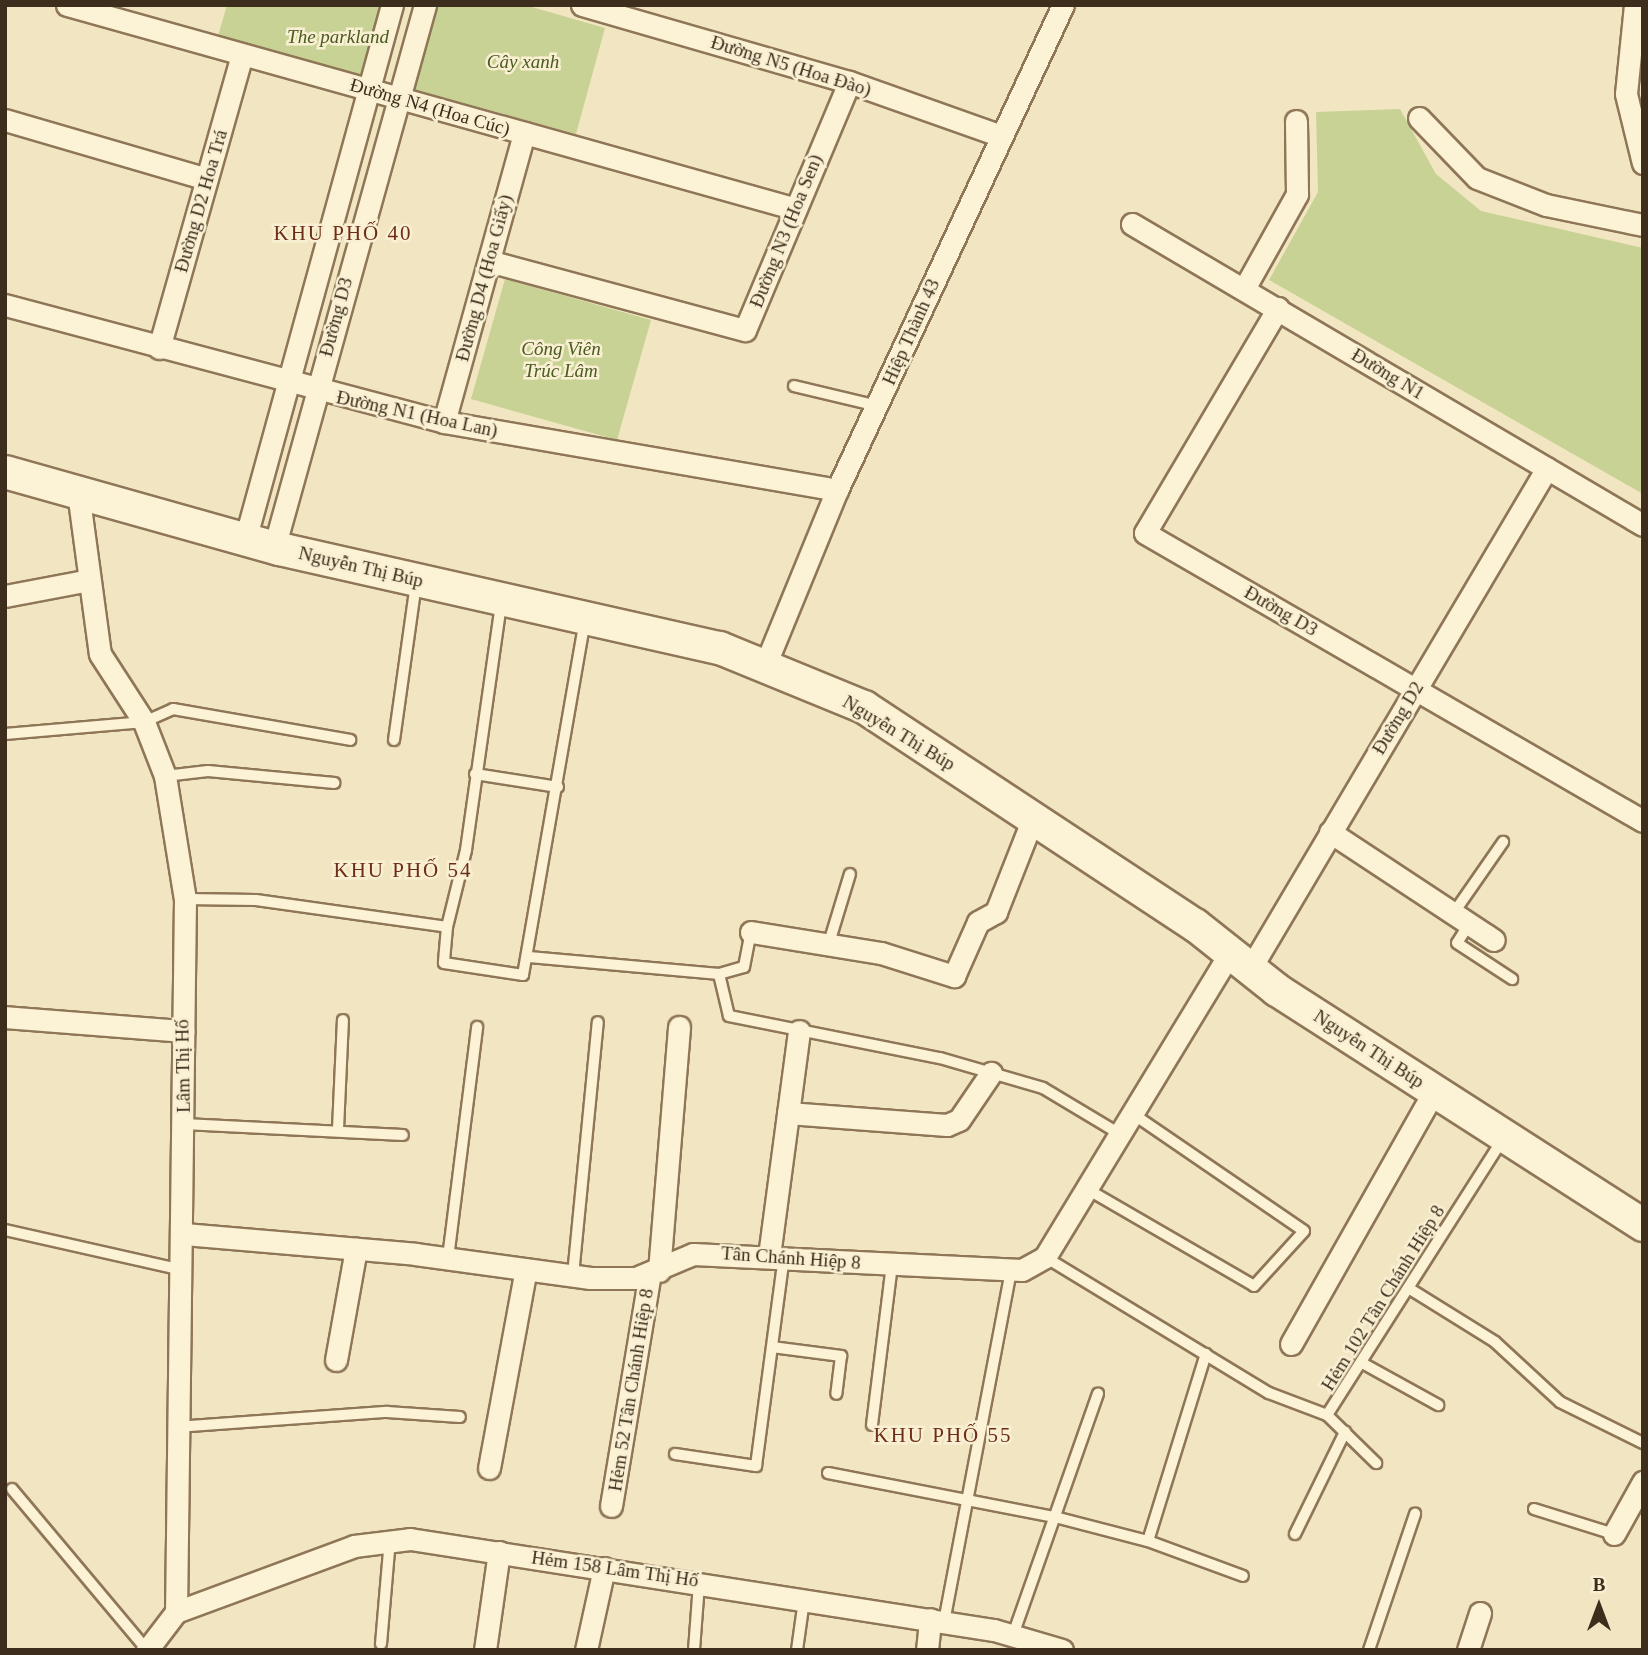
<!DOCTYPE html>
<html>
<head>
<meta charset="utf-8">
<style>
  body { margin:0 }
  #map { position:relative; width:1648px; height:1655px; overflow:hidden; background:#f2e6c2; font-family:"Times New Roman",serif }
  div>[style] { position:absolute }
  .green>* { inset:0; background:#c8d294 }
  .roads { filter:drop-shadow(2px 0 #8e7657) drop-shadow(-2px 0 #8e7657) drop-shadow(0 2px #8e7657) drop-shadow(0 -2px #8e7657) }
  .lane>* { height:10px; margin:-5px; padding:0 5px; transform-origin:5px; border-radius:5px; background:#fcf2d6 }
  .street>* { height:21px; margin:-10.5px; padding:0 10.5px; transform-origin:10.5px; border-radius:10.5px; background:#fcf2d6 }
  .secondary>* { height:32px; margin:-16px; padding:0 16px; transform-origin:16px; border-radius:16px; background:#fcf2d6 }
  span { translate:-50% -50%; white-space:nowrap; text-align:center; line-height:1.15; -webkit-text-stroke:5px #f9efd2; paint-order:stroke }
  .park-label { font-size:19px; color:#4a5b21; font-style:italic }
  .street-label { font-size:19px; color:#3d2d1c }
  .neighbourhood-label { font-size:21px; color:#6e2d17; letter-spacing:2px }
  .frame { position:absolute; inset:0; border:7px solid #3d2d1c; pointer-events:none }
  .north { position:absolute; left:1564px; top:1571px; width:70px; height:70px; -webkit-text-stroke:5px #f9efd2; paint-order:stroke; rotate:0deg; font-size:19px; font-weight:700; line-height:28px; text-align:center; color:#3d2d1c }
  .north::after { content:''; display:block; margin:auto; width:24px; height:32px; background:#3d2d1c; clip-path:polygon(50% 0,100% 100%,50% 72%,0 100%) }
</style>
</head>
<body>
<div id="map">
  <div class="green">
    <i style="clip-path:polygon(227px 5px,380px 5px,360px 76px,218px 36px)"></i>
    <i style="clip-path:polygon(437px 5px,525px 5px,605px 28px,576px 134px,413px 89px)"></i>
    <i style="clip-path:polygon(1400px 109px,1436px 174px,1481px 211px,1643px 248px,1643px 494px,1269px 280px,1318px 192px,1316px 112px)"></i>
    <i style="clip-path:polygon(505px 279px,651px 320px,617px 440px,471px 399px)"></i>
  </div>
  <div class="roads">
    <div class="lane">
      <i style="left:794px;top:386px;width:86px;rotate:13.4deg"></i>
      <i style="left:5px;top:734px;width:140px;rotate:-4.9deg"></i>
      <i style="left:144px;top:722px;width:32px;rotate:-24deg"></i>
      <i style="left:173px;top:709px;width:180px;rotate:9.9deg"></i>
      <i style="left:394px;top:740px;width:159px;rotate:-82deg"></i>
      <i style="left:475px;top:774px;width:84px;rotate:8.9deg"></i>
      <i style="left:165px;top:776px;width:43px;rotate:-6.6deg"></i>
      <i style="left:208px;top:771px;width:127px;rotate:5.4deg"></i>
      <i style="left:185px;top:899px;width:71px;rotate:0.8deg"></i>
      <i style="left:256px;top:900px;width:193px;rotate:8deg"></i>
      <i style="left:447px;top:927px;width:79px;rotate:-76.1deg"></i>
      <i style="left:466px;top:850px;width:249px;rotate:-81.9deg"></i>
      <i style="left:1453px;top:914px;width:88px;rotate:-55.2deg"></i>
      <i style="left:1469px;top:924px;width:22px;rotate:122deg"></i>
      <i style="left:1457px;top:943px;width:66px;rotate:33.2deg"></i>
      <i style="left:447px;top:927px;width:36px;rotate:95deg"></i>
      <i style="left:444px;top:963px;width:80px;rotate:8.6deg"></i>
      <i style="left:523px;top:975px;width:359px;rotate:-80.1deg"></i>
      <i style="left:829px;top:943px;width:72px;rotate:-73.1deg"></i>
      <i style="left:529px;top:957px;width:191px;rotate:5.1deg"></i>
      <i style="left:719px;top:974px;width:43px;rotate:76.6deg"></i>
      <i style="left:729px;top:1016px;width:215px;rotate:11.3deg"></i>
      <i style="left:940px;top:1058px;width:107px;rotate:16.2deg"></i>
      <i style="left:1043px;top:1088px;width:90px;rotate:30.9deg"></i>
      <i style="left:719px;top:974px;width:26px;rotate:-16deg"></i>
      <i style="left:744px;top:967px;width:36px;rotate:-79deg"></i>
      <i style="left:184px;top:1124px;width:219px;rotate:2.9deg"></i>
      <i style="left:338px;top:1129px;width:109px;rotate:-87.4deg"></i>
      <i style="left:1087px;top:1189px;width:193px;rotate:30.1deg"></i>
      <i style="left:1254px;top:1286px;width:74px;rotate:-47.7deg"></i>
      <i style="left:1304px;top:1231px;width:207px;rotate:-145.6deg"></i>
      <i style="left:5px;top:1230px;width:182px;rotate:12.7deg"></i>
      <i style="left:1045px;top:1257px;width:262px;rotate:31.3deg"></i>
      <i style="left:1269px;top:1393px;width:62px;rotate:20.8deg"></i>
      <i style="left:1327px;top:1415px;width:327px;rotate:-57.5deg"></i>
      <i style="left:448px;top:1258px;width:233px;rotate:-82.8deg"></i>
      <i style="left:573px;top:1275px;width:254px;rotate:-84.4deg"></i>
      <i style="left:1410px;top:1289px;width:100px;rotate:31.9deg"></i>
      <i style="left:1495px;top:1342px;width:88px;rotate:42.7deg"></i>
      <i style="left:1560px;top:1402px;width:93px;rotate:26.3deg"></i>
      <i style="left:772px;top:1347px;width:70px;rotate:7.4deg"></i>
      <i style="left:841px;top:1356px;width:38px;rotate:97deg"></i>
      <i style="left:1364px;top:1364px;width:85px;rotate:29deg"></i>
      <i style="left:1327px;top:1415px;width:69px;rotate:44.4deg"></i>
      <i style="left:872px;top:1425px;width:161px;rotate:-82.9deg"></i>
      <i style="left:176px;top:1427px;width:212px;rotate:-4.1deg"></i>
      <i style="left:387px;top:1412px;width:73px;rotate:3.9deg"></i>
      <i style="left:675px;top:1454px;width:82px;rotate:8.4deg"></i>
      <i style="left:756px;top:1466px;width:211px;rotate:-82.4deg"></i>
      <i style="left:828px;top:1473px;width:231px;rotate:11deg"></i>
      <i style="left:1055px;top:1517px;width:96px;rotate:14.5deg"></i>
      <i style="left:1148px;top:1541px;width:101px;rotate:20.2deg"></i>
      <i style="left:12px;top:1489px;width:210px;rotate:50deg"></i>
      <i style="left:1534px;top:1509px;width:84px;rotate:17.4deg"></i>
      <i style="left:1295px;top:1534px;width:114px;rotate:-63.9deg"></i>
      <i style="left:1148px;top:1541px;width:196px;rotate:-72.8deg"></i>
      <i style="left:944px;top:1622px;width:356px;rotate:-79.2deg"></i>
      <i style="left:1013px;top:1635px;width:256px;rotate:-70.6deg"></i>
      <i style="left:381px;top:1644px;width:104px;rotate:-85.1deg"></i>
      <i style="left:694px;top:1650px;width:67px;rotate:-85.7deg"></i>
      <i style="left:797px;top:1650px;width:50px;rotate:-82deg"></i>
      <i style="left:1369px;top:1650px;width:144px;rotate:-71.3deg"></i>
    </div>
    <div class="street">
      <i style="left:67px;top:5px;width:754px;rotate:15.62deg"></i>
      <i style="left:582px;top:5px;width:278px;rotate:16.1deg"></i>
      <i style="left:849px;top:82px;width:159px;rotate:19.5deg"></i>
      <i style="left:1635px;top:5px;width:89px;rotate:95.8deg"></i>
      <i style="left:1626px;top:94px;width:71px;rotate:76.2deg"></i>
      <i style="left:1419px;top:118px;width:83px;rotate:46deg"></i>
      <i style="left:1477px;top:178px;width:74px;rotate:21.4deg"></i>
      <i style="left:1546px;top:205px;width:99px;rotate:11.7deg"></i>
      <i style="left:5px;top:120px;width:210px;rotate:16.3deg"></i>
      <i style="left:1132px;top:224px;width:593px;rotate:30.5deg"></i>
      <i style="left:489px;top:261px;width:265px;rotate:15.1deg"></i>
      <i style="left:745px;top:330px;width:269px;rotate:-67.2deg"></i>
      <i style="left:1244px;top:289px;width:109px;rotate:-60.8deg"></i>
      <i style="left:1297px;top:194px;width:73px;rotate:-90.8deg"></i>
      <i style="left:5px;top:305px;width:454px;rotate:14.9deg"></i>
      <i style="left:444px;top:422px;width:399px;rotate:9.8deg"></i>
      <i style="left:1278px;top:308px;width:261px;rotate:120.6deg"></i>
      <i style="left:1145px;top:533px;width:575px;rotate:30.04deg"></i>
      <i style="left:159px;top:348px;width:305px;rotate:-74.2deg"></i>
      <i style="left:444px;top:422px;width:300px;rotate:-74.5deg"></i>
      <i style="left:78px;top:492px;width:163px;rotate:82.3deg"></i>
      <i style="left:100px;top:654px;width:81px;rotate:57.1deg"></i>
      <i style="left:144px;top:722px;width:58px;rotate:68.7deg"></i>
      <i style="left:165px;top:776px;width:125px;rotate:80.8deg"></i>
      <i style="left:185px;top:899px;width:713px;rotate:90.72deg"></i>
      <i style="left:176px;top:1612px;width:48px;rotate:127.3deg"></i>
      <i style="left:245px;top:540px;width:555px;rotate:-74.64deg"></i>
      <i style="left:274px;top:548px;width:564px;rotate:-74.46deg"></i>
      <i style="left:5px;top:596px;width:86px;rotate:-10.7deg"></i>
      <i style="left:766px;top:663px;width:187px;rotate:-67.7deg"></i>
      <i style="left:837px;top:490px;width:535px;rotate:-65.02deg"></i>
      <i style="left:1330px;top:832px;width:196px;rotate:33.4deg"></i>
      <i style="left:751px;top:932px;width:132px;rotate:9.2deg"></i>
      <i style="left:881px;top:953px;width:77px;rotate:17.5deg"></i>
      <i style="left:954px;top:976px;width:59px;rotate:-66deg"></i>
      <i style="left:978px;top:922px;width:21px;rotate:-29deg"></i>
      <i style="left:996px;top:912px;width:101px;rotate:-68.5deg"></i>
      <i style="left:1250px;top:969px;width:582px;rotate:-59.34deg"></i>
      <i style="left:5px;top:1017px;width:179px;rotate:4.5deg"></i>
      <i style="left:788px;top:1113px;width:159px;rotate:4.3deg"></i>
      <i style="left:947px;top:1125px;width:13px;rotate:-23deg"></i>
      <i style="left:959px;top:1120px;width:57px;rotate:-55.8deg"></i>
      <i style="left:184px;top:1234px;width:232px;rotate:4.9deg"></i>
      <i style="left:415px;top:1254px;width:177px;rotate:7.8deg"></i>
      <i style="left:590px;top:1278px;width:46px"></i>
      <i style="left:636px;top:1278px;width:62px;rotate:-22.8deg"></i>
      <i style="left:693px;top:1254px;width:329px;rotate:2.8deg"></i>
      <i style="left:1022px;top:1270px;width:26px;rotate:-29deg"></i>
      <i style="left:1045px;top:1257px;width:356px;rotate:-58.7deg"></i>
      <i style="left:769px;top:1256px;width:227px;rotate:-82.4deg"></i>
      <i style="left:659px;top:1271px;width:245px;rotate:-85.3deg"></i>
      <i style="left:1291px;top:1344px;width:291px;rotate:-60.5deg"></i>
      <i style="left:336px;top:1360px;width:113px;rotate:-79.8deg"></i>
      <i style="left:489px;top:1468px;width:202px;rotate:-79.5deg"></i>
      <i style="left:611px;top:1506px;width:236px;rotate:-80.5deg"></i>
      <i style="left:1614px;top:1534px;width:60px;rotate:-60.9deg"></i>
      <i style="left:176px;top:1612px;width:190px;rotate:-20.3deg"></i>
      <i style="left:354px;top:1546px;width:56px;rotate:-7.1deg"></i>
      <i style="left:410px;top:1539px;width:591px;rotate:8.86deg"></i>
      <i style="left:994px;top:1630px;width:71px;rotate:16.4deg"></i>
      <i style="left:485px;top:1650px;width:99px;rotate:-81.9deg"></i>
      <i style="left:586px;top:1650px;width:84px;rotate:-77.6deg"></i>
      <i style="left:927px;top:1650px;width:31px;rotate:-84deg"></i>
      <i style="left:1468px;top:1650px;width:39px;rotate:-72deg"></i>
    </div>
    <div class="secondary">
      <i style="left:5px;top:472px;width:285px;rotate:15.7deg"></i>
      <i style="left:279px;top:549px;width:452px;rotate:12.7deg"></i>
      <i style="left:720px;top:648px;width:156px;rotate:22.3deg"></i>
      <i style="left:864px;top:707px;width:396px;rotate:33.4deg"></i>
      <i style="left:1195px;top:925px;width:105px;rotate:38.4deg"></i>
      <i style="left:1277px;top:990px;width:435px;rotate:32.7deg"></i>
    </div>
  </div>
  <div class="park-label">
    <span style="left:338px;top:37px">The parkland</span>
    <span style="left:523px;top:62px">Cây xanh</span>
    <span style="left:561px;top:360px">Công Viên<br>Trúc Lâm</span>
  </div>
  <div class="street-label">
    <span style="left:791px;top:66px;rotate:17deg">Đường N5 (Hoa Đào)</span>
    <span style="left:430px;top:107px;rotate:16deg">Đường N4 (Hoa Cúc)</span>
    <span style="left:201px;top:201px;rotate:-74deg">Đường D2 Hoa Trá</span>
    <span style="left:786px;top:231px;rotate:-68deg">Đường N3 (Hoa Sen)</span>
    <span style="left:484px;top:278px;rotate:-75deg">Đường D4 (Hoa Giấy)</span>
    <span style="left:336px;top:317px;rotate:-75deg">Đường D3</span>
    <span style="left:911px;top:332px;rotate:-66deg">Hiệp Thành 43</span>
    <span style="left:1388px;top:374px;rotate:31deg">Đường N1</span>
    <span style="left:417px;top:414px;rotate:12deg">Đường N1 (Hoa Lan)</span>
    <span style="left:361px;top:567px;rotate:13deg">Nguyễn Thị Búp</span>
    <span style="left:1281px;top:611px;rotate:30deg">Đường D3</span>
    <span style="left:1398px;top:718px;rotate:-59deg">Đường D2</span>
    <span style="left:899px;top:733px;rotate:31deg">Nguyễn Thị Búp</span>
    <span style="left:1369px;top:1049px;rotate:33deg">Nguyễn Thị Búp</span>
    <span style="left:183px;top:1066px;rotate:-91deg">Lâm Thị Hố</span>
    <span style="left:791px;top:1258px;rotate:4deg">Tân Chánh Hiệp 8</span>
    <span style="left:1383px;top:1298px;rotate:-58deg">Hẻm 102 Tân Chánh Hiệp 8</span>
    <span style="left:631px;top:1390px;rotate:-81deg">Hẻm 52 Tân Chánh Hiệp 8</span>
    <span style="left:615px;top:1569px;rotate:8deg">Hẻm 158 Lâm Thị Hố</span>
  </div>
  <div class="neighbourhood-label">
    <span style="left:343px;top:233px">KHU PHỐ 40</span>
    <span style="left:403px;top:870px">KHU PHỐ 54</span>
    <span style="left:943px;top:1435px">KHU PHỐ 55</span>
  </div>
  <div class="frame"></div>
  <div class="north">B</div>
</div>
</body>
</html>
